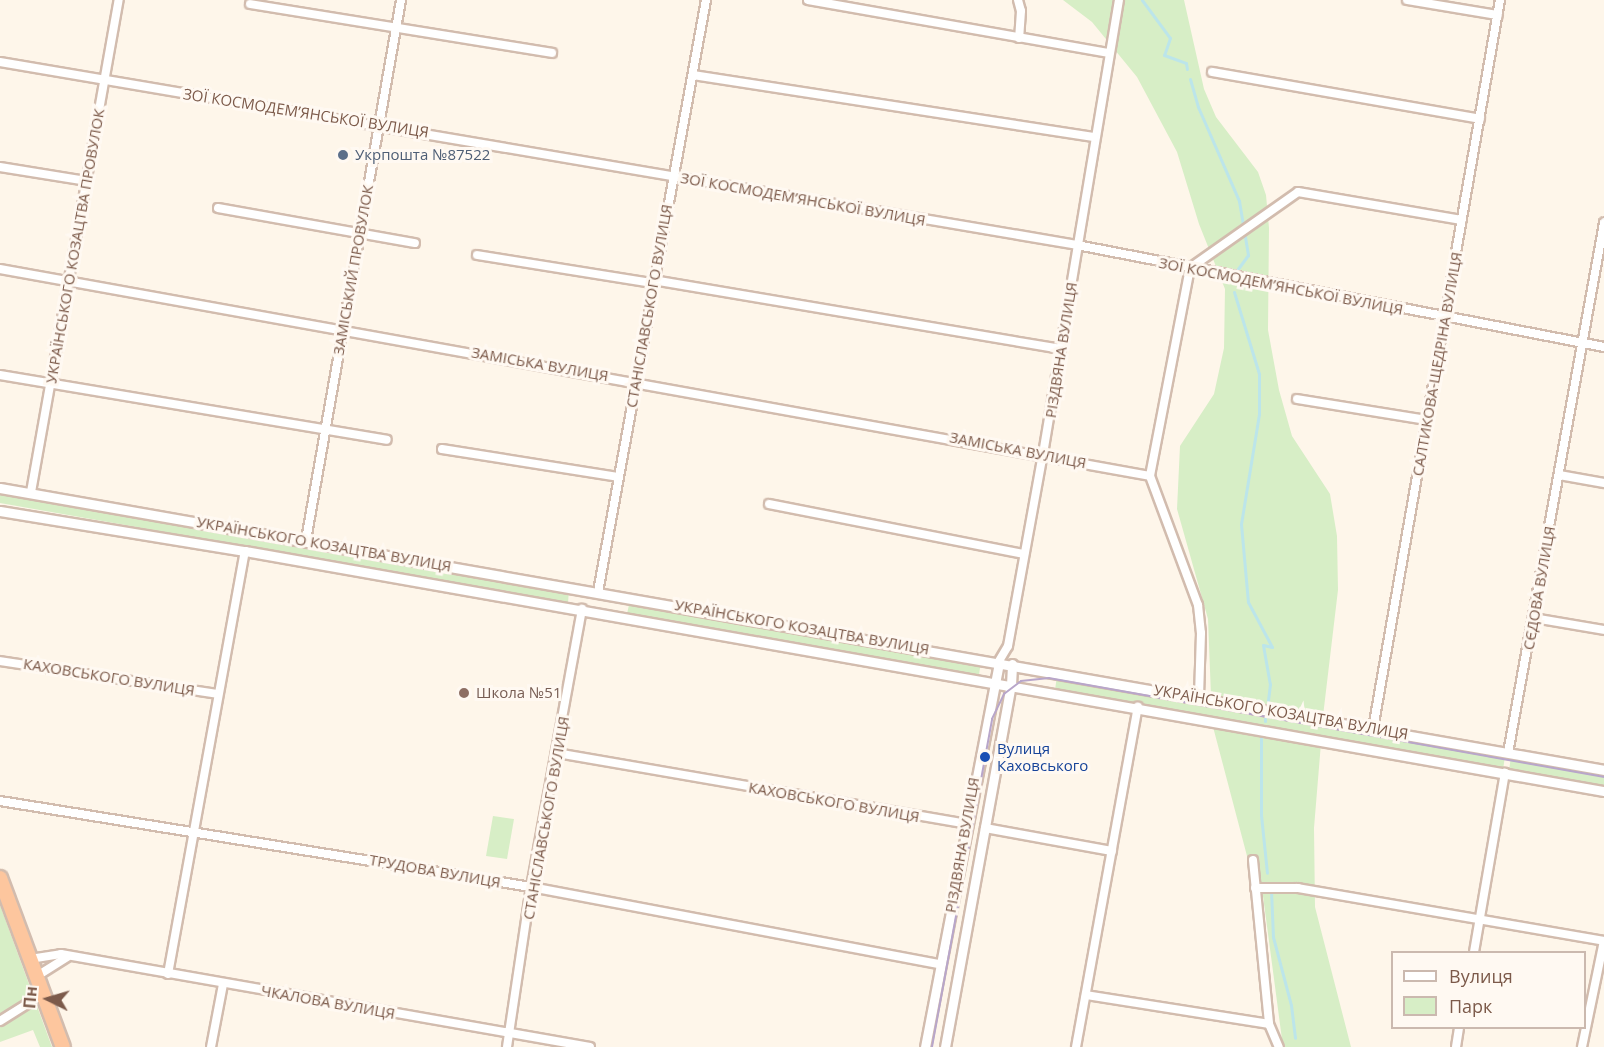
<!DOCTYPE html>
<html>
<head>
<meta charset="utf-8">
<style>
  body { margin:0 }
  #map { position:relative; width:1604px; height:1047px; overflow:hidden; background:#fef6ea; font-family:"Open Sans",sans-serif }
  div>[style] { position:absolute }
  .green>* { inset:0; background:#d7eec6 }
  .stream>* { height:3px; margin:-1.5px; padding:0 1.5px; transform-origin:1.5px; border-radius:1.5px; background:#bce5ea }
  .roads { filter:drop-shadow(2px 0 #d2bcae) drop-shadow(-2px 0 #d2bcae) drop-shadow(0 2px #d2bcae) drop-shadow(0 -2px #d2bcae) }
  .minor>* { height:8px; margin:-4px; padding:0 4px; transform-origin:4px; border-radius:4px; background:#fff }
  .tertiary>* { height:9px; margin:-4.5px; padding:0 4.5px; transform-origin:4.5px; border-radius:4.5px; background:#fff }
  .trunk>* { height:14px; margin:-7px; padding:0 7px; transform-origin:7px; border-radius:7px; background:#fdc69e }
  .tram>* { height:1.5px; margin:-0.75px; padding:0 0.75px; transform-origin:0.75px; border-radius:0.75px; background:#b8a6ca }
  .dots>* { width:16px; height:16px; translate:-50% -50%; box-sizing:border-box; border:3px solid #fff9f2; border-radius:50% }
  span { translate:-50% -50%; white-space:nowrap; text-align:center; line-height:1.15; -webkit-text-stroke:6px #fff9f2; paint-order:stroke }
  .street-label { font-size:15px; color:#7c5a4a }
  .service-label { font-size:15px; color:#4e5e75 }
  .left { translate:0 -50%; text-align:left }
  .education-label { font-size:15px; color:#785e54 }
  .transit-label { font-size:15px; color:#164399 }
  .legend { position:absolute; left:1391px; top:951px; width:195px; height:78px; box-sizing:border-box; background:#fff9f2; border:2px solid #cbb9af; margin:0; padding:8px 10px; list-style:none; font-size:18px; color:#7c5a4a }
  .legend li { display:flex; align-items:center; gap:12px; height:30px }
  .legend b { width:30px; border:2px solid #cbb9af }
  .north { position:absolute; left:18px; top:969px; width:60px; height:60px; -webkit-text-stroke:4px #fff9f2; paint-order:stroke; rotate:275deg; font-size:16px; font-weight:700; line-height:24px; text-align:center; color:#7c5a4a }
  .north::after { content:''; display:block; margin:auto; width:21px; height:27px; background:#7c5a4a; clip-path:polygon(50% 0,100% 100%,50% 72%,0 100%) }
</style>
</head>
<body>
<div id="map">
  <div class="green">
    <i style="clip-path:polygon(1063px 0,1184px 0,1204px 89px,1216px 117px,1258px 172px,1266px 195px,1269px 228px,1268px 330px,1279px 390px,1292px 436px,1330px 494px,1337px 536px,1338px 590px,1323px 716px,1211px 696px,1208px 619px,1177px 509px,1180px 446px,1214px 394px,1224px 348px,1225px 289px,1199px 224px,1177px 152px,1137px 77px,1092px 22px)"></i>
    <i style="clip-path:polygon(0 491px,569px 590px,568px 603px,0 503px)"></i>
    <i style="clip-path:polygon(630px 600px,981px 661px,979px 675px,627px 614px)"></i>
    <i style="clip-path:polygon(1057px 676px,1505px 756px,1503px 770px,1055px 690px)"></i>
    <i style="clip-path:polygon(1212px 723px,1321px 743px,1314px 828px,1315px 907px,1351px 1047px,1283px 1047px,1263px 896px,1247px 856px)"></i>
    <i style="clip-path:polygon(1511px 756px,1604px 773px,1604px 788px,1509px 771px)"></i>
    <i style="clip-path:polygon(493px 816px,514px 819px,507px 859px,486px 856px)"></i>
    <i style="clip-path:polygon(0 905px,52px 1047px,40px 1047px,33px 1030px,0 1042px)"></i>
  </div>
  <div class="stream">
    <i style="left:1142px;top:0;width:47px;rotate:53.6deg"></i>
    <i style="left:1170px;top:38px;width:18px;rotate:109deg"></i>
    <i style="left:1164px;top:55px;width:23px;rotate:20deg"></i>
    <i style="left:1186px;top:63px;width:6px;rotate:81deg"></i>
    <i style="left:1190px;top:79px;width:29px;rotate:74deg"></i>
    <i style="left:1198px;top:107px;width:103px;rotate:66.4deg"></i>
    <i style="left:1239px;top:201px;width:55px;rotate:80.5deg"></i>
    <i style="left:1248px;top:255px;width:17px;rotate:126deg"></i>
    <i style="left:1234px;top:292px;width:86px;rotate:73deg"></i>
    <i style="left:1259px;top:374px;width:40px;rotate:90deg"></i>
    <i style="left:1259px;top:414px;width:111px;rotate:99.3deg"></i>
    <i style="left:1241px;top:524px;width:78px;rotate:84.9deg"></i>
    <i style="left:1248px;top:602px;width:51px;rotate:61.9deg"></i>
    <i style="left:1272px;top:647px;width:9px;rotate:-167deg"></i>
    <i style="left:1263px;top:645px;width:40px;rotate:80deg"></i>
    <i style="left:1270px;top:684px;width:17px;rotate:97deg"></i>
    <i style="left:1265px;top:721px;width:3px;rotate:-90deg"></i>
    <i style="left:1261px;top:738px;width:77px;rotate:90deg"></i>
    <i style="left:1261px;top:815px;width:58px;rotate:84.1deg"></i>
    <i style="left:1271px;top:890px;width:47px;rotate:87.6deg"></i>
    <i style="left:1273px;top:937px;width:70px;rotate:75.2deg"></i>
    <i style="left:1291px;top:1005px;width:33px;rotate:83deg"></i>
  </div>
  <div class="roads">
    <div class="minor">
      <i style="left:808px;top:0;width:306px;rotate:10deg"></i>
      <i style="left:1018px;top:0;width:11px;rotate:75deg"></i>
      <i style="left:1021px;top:11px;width:27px;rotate:94deg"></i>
      <i style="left:1407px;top:0;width:92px;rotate:9.4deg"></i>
      <i style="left:250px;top:4px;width:306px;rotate:9.2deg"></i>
      <i style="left:0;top:62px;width:1092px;rotate:9.64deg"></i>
      <i style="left:1077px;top:245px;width:537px;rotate:10.95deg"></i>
      <i style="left:1212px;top:72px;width:272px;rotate:9.9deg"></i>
      <i style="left:693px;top:75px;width:407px;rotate:8.8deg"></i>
      <i style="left:0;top:167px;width:87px;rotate:9.2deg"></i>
      <i style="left:218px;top:208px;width:200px;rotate:10.1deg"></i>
      <i style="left:477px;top:255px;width:177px;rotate:9.1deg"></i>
      <i style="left:1190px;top:268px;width:212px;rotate:100.9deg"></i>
      <i style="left:1150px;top:476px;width:138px;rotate:69.6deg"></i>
      <i style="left:1198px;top:605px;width:28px;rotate:84deg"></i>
      <i style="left:1201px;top:633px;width:65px;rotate:91.8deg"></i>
      <i style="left:1190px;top:268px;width:132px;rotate:-35.1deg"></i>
      <i style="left:1298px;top:192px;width:166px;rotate:9.7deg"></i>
      <i style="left:0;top:269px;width:1168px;rotate:10.2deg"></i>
      <i style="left:653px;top:280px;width:414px;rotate:9.6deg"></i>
      <i style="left:0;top:375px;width:392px;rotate:9.5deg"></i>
      <i style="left:1297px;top:399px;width:132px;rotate:9.2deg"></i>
      <i style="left:442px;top:449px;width:178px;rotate:9deg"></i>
      <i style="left:1559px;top:475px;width:46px;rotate:10.1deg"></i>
      <i style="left:31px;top:492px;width:500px;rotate:-79.9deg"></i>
      <i style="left:769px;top:504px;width:260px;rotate:11.1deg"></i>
      <i style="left:306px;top:540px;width:548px;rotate:-80.02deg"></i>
      <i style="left:598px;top:592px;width:602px;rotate:-79.66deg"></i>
      <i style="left:1534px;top:618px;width:71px;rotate:9.7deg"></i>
      <i style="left:0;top:661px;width:219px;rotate:8.6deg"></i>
      <i style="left:999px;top:661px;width:17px;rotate:-59deg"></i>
      <i style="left:1008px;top:646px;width:195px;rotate:-79.7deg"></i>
      <i style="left:1043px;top:454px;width:460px;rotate:-80.5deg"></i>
      <i style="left:1373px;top:729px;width:740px;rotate:-80.12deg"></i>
      <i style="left:557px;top:753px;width:415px;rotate:9.8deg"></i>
      <i style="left:1508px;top:753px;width:539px;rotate:-79.73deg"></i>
      <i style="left:0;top:801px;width:538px;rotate:9.2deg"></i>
      <i style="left:531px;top:887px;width:416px;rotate:10.7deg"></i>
      <i style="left:985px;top:828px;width:129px;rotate:10.3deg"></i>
      <i style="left:1253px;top:860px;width:165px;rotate:84.4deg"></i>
      <i style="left:1269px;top:1024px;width:25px;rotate:67deg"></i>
      <i style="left:1255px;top:888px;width:43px"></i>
      <i style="left:1298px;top:888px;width:311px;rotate:9.8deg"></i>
      <i style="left:1474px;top:952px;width:182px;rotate:-80.2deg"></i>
      <i style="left:30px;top:959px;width:31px;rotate:-9deg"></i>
      <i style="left:61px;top:954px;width:537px;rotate:9.97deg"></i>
      <i style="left:168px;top:974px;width:430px;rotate:-79.7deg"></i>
      <i style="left:37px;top:976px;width:36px;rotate:-32deg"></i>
      <i style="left:1086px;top:995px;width:185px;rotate:9deg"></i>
      <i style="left:0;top:1021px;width:51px;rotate:-32.1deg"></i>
      <i style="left:211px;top:1047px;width:64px;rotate:-79.2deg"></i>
      <i style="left:507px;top:1047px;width:162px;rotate:-81.5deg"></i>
      <i style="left:531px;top:887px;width:283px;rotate:-79.6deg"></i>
      <i style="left:1076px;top:1047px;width:346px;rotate:-79.7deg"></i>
      <i style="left:1456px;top:1047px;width:19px;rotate:-81deg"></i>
      <i style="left:1582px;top:1047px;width:108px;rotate:-78.3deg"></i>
    </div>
    <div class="tertiary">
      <i style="left:0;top:488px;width:1629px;rotate:9.97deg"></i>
      <i style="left:0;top:511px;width:248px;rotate:9.3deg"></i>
      <i style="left:245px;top:551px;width:1380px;rotate:10.02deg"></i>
      <i style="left:925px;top:1047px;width:393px;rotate:-79.1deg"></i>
      <i style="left:945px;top:1047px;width:368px;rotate:-79.7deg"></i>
      <i style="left:1011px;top:685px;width:21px;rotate:-87deg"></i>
    </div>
    <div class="trunk">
      <i style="left:0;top:878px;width:180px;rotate:69.6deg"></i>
    </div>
  </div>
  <div class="tram">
    <i style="left:932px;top:1047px;width:333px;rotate:-79.6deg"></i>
    <i style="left:992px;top:719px;width:28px;rotate:-64deg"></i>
    <i style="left:1004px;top:694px;width:21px;rotate:-37deg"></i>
    <i style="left:1021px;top:681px;width:28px;rotate:-6deg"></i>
    <i style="left:1049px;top:678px;width:564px;rotate:10.11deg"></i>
  </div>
  <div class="dots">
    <i style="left:343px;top:155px;background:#5c6f8a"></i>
    <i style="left:464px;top:693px;background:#8d6e63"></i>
    <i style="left:985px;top:757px;background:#1a4fb4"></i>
  </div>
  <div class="street-label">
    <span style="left:306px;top:113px;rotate:9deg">ЗОЇ КОСМОДЕМ’ЯНСЬКОЇ ВУЛИЦЯ</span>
    <span style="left:803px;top:199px;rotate:10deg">ЗОЇ КОСМОДЕМ’ЯНСЬКОЇ ВУЛИЦЯ</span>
    <span style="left:75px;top:246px;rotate:-80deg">УКРАЇНСЬКОГО КОЗАЦТВА ПРОВУЛОК</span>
    <span style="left:353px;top:270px;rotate:-80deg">ЗАМІСЬКИЙ ПРОВУЛОК</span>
    <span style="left:1281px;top:286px;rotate:11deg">ЗОЇ КОСМОДЕМ’ЯНСЬКОЇ ВУЛИЦЯ</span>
    <span style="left:649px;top:306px;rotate:-80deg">СТАНІСЛАВСЬКОГО ВУЛИЦЯ</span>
    <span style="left:1061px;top:350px;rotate:-81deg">РІЗДВЯНА ВУЛИЦЯ</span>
    <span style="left:540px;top:364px;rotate:10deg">ЗАМІСЬКА ВУЛИЦЯ</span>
    <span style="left:1437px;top:364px;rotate:-80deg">САЛТИКОВА-ЩЕДРІНА ВУЛИЦЯ</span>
    <span style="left:1018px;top:450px;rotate:11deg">ЗАМІСЬКА ВУЛИЦЯ</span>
    <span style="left:324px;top:544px;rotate:10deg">УКРАЇНСЬКОГО КОЗАЦТВА ВУЛИЦЯ</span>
    <span style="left:1539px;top:588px;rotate:-80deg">СЄДОВА ВУЛИЦЯ</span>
    <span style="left:802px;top:627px;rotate:10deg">УКРАЇНСЬКОГО КОЗАЦТВА ВУЛИЦЯ</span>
    <span style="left:109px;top:677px;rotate:9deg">КАХОВСЬКОГО ВУЛИЦЯ</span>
    <span style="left:1281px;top:712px;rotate:10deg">УКРАЇНСЬКОГО КОЗАЦТВА ВУЛИЦЯ</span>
    <span style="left:834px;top:802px;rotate:10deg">КАХОВСЬКОГО ВУЛИЦЯ</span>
    <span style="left:546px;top:818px;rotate:-80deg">СТАНІСЛАВСЬКОГО ВУЛИЦЯ</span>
    <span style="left:962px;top:845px;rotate:-80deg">РІЗДВЯНА ВУЛИЦЯ</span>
    <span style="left:435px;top:871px;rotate:10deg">ТРУДОВА ВУЛИЦЯ</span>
    <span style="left:328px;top:1002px;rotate:10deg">ЧКАЛОВА ВУЛИЦЯ</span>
  </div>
  <div class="service-label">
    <span class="left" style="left:355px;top:155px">Укрпошта №87522</span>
  </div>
  <div class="education-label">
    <span class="left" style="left:476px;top:693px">Школа №51</span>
  </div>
  <div class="transit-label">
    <span class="left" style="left:997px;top:757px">Вулиця<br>Каховського</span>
  </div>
  <ul class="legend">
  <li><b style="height:8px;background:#fff"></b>Вулиця</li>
  <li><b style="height:16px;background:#d7eec6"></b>Парк</li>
  </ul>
  <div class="north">Пн</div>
</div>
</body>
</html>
